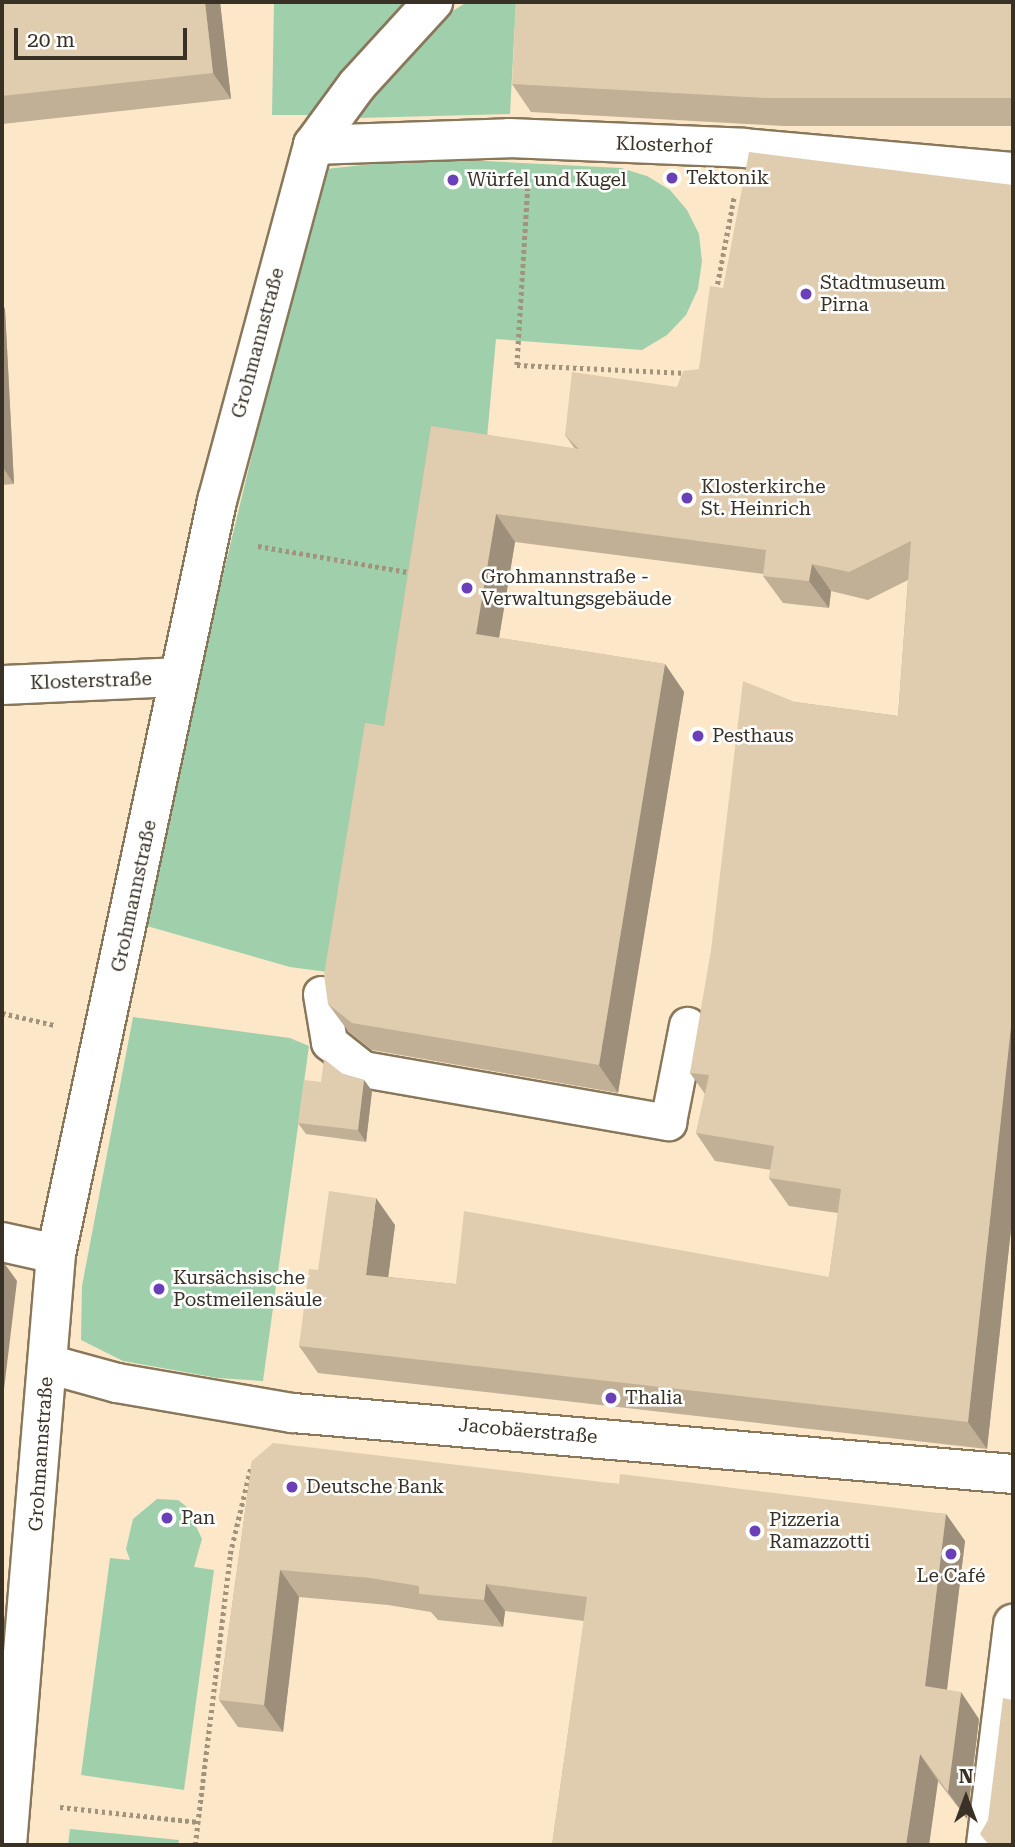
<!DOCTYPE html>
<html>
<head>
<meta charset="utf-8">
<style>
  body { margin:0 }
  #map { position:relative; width:1015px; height:1847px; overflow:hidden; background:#fce8c9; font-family:"Roboto Serif",serif }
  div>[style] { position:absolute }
  .green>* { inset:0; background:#9fd0ab }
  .path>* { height:4.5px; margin-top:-2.25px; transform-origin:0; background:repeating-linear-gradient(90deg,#a1937c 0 3.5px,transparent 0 7px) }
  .roads { filter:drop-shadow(2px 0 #89775b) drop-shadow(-2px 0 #89775b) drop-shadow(0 2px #89775b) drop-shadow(0 -2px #89775b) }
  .service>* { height:35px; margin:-17.5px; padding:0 17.5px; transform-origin:17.5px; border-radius:17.5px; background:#fff }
  .pedestrian>* { height:38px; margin:-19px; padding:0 19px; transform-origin:19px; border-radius:19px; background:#fff }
  .minor>* { height:38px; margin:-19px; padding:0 19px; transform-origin:19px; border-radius:19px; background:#fff }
  .wall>* { inset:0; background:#c1af96 }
  .shaded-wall>* { inset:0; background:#9d8f7a }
  .building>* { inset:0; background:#e0ccae }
  .dots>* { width:19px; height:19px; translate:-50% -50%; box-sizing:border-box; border:4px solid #fff; border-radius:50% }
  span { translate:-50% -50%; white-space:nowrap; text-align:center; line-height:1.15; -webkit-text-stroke:5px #fff; paint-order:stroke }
  .street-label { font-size:19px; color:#393125 }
  .poi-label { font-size:19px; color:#393125 }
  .left { translate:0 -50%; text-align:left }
  .frame { position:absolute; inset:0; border:4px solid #393125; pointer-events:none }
  .north { position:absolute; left:931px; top:1763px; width:70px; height:70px; -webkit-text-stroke:5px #fff; paint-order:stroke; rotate:0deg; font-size:19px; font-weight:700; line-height:28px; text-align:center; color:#393125 }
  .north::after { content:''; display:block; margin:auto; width:24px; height:32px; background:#393125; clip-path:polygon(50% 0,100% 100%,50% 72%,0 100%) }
  .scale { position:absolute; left:14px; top:28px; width:173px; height:32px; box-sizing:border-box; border:4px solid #393125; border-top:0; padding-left:9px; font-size:21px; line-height:24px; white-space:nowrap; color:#393125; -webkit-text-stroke:5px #fff; paint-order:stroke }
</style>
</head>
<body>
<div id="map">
  <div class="green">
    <i style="clip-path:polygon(274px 2px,405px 2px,348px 69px,320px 115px,272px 115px)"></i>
    <i style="clip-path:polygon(467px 2px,516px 2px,510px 114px,358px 118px,435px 22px)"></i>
    <i style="clip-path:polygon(428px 158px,621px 168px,647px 176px,670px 190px,687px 210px,699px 234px,702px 261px,698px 289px,686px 315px,667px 335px,642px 350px,496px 339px,486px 449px,335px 973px,290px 967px,147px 926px,201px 666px,306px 231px,326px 169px)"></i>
    <i style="clip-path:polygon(133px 1017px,290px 1038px,309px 1046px,263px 1381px,218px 1378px,123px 1361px,81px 1340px,82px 1286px)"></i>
    <i style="clip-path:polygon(157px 1499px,178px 1500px,187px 1507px,202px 1539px,194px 1567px,214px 1570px,184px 1790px,81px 1775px,110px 1558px,130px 1560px,126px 1549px,133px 1519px)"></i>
    <i style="clip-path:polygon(70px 1829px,179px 1840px,178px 1845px,68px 1845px)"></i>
  </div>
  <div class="path">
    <i style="left:528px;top:187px;width:178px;rotate:93.5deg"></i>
    <i style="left:517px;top:365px;width:170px;rotate:2.7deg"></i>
    <i style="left:716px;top:291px;width:96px;rotate:-79.2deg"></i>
    <i style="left:258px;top:546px;width:156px;rotate:9.9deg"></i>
    <i style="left:2px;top:1013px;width:53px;rotate:13deg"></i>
    <i style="left:60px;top:1807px;width:139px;rotate:6.2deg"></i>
    <i style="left:195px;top:1845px;width:293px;rotate:-83.1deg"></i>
    <i style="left:230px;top:1554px;width:90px;rotate:-76.6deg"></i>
  </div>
  <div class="roads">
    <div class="service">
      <i style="left:321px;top:994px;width:49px;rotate:80.5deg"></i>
      <i style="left:329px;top:1042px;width:43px;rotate:38.5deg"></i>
      <i style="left:363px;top:1069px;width:310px;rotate:9.9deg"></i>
      <i style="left:668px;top:1122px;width:99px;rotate:-78.9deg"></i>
    </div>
    <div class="pedestrian">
      <i style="left:48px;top:1364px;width:72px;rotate:15.4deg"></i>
      <i style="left:117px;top:1383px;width:179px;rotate:9.7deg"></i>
      <i style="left:293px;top:1413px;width:723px;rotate:4.84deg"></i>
      <i style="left:986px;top:1845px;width:223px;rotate:-83deg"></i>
    </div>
    <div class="minor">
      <i style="left:313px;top:145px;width:196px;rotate:-2deg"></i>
      <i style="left:509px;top:138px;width:235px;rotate:2.4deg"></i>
      <i style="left:744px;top:148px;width:270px;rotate:5.1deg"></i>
      <i style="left:2px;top:685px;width:177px;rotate:-2.6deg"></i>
      <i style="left:2px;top:1242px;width:55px;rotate:12.5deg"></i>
      <i style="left:7px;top:1845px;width:593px;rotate:-85.26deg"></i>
      <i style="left:56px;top:1254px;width:770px;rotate:-77.93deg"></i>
      <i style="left:217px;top:501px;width:369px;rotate:-74.9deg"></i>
      <i style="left:313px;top:145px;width:74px;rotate:-53.7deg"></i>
      <i style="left:357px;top:85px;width:113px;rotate:-47.5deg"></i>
    </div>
  </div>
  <div class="wall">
    <i style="clip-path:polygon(2px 2px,220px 2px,231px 99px,2px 124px)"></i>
    <i style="clip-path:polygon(1013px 2px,1013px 126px,784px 126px,531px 112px,512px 84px)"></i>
    <i style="clip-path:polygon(1013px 185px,1013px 1211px,987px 1449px,318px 1373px,299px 1346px,318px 1270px,395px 1225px,388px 1277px,456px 1284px,829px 1277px,838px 1213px,789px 1206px,769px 1178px,771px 1170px,715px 1161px,696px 1133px,705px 1094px,690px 1073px,795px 702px,898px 716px,908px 580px,868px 600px,831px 591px,829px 608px,783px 603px,763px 576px,764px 574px,515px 542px,499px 638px,665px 664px,684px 692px,618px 1093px,372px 1050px,348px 1031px,328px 1004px,384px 726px,431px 426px,575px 449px,565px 435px,677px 387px,699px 369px,723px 288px)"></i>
    <i style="clip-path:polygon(2px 304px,5px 309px,14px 484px,2px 485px)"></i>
    <i style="clip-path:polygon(343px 1074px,364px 1080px,372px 1091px,366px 1142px,306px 1134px,298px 1123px,321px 1082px)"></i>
    <i style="clip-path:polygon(252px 1461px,619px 1484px,946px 1514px,965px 1541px,947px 1690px,979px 1719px,967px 1819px,938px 1781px,929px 1845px,552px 1845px,584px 1621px,505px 1611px,503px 1627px,438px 1620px,431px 1612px,388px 1605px,299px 1597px,283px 1732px,238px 1727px,219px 1700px)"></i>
  </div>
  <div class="shaded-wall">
    <i style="clip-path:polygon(205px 2px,220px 2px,231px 99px,213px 73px)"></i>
    <i style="clip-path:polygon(2px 304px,5px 309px,14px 484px,2px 466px)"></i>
    <i style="clip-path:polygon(496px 514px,515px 542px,495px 662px,476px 634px)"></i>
    <i style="clip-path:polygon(812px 564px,831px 591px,829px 608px,809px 581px)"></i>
    <i style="clip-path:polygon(665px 664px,684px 692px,618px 1093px,599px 1065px)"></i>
    <i style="clip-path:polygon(1013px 1008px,1013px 1211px,987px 1449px,968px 1422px)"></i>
    <i style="clip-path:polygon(364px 1080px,372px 1091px,366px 1142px,358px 1130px)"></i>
    <i style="clip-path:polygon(376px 1198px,395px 1225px,385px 1302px,366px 1275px)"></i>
    <i style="clip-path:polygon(2px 1260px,17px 1281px,2px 1406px)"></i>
    <i style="clip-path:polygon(946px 1514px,965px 1541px,944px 1713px,925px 1686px)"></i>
    <i style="clip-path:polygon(280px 1570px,299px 1597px,283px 1732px,264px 1705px)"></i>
    <i style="clip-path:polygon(486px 1584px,505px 1611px,503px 1627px,484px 1600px)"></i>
    <i style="clip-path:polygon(961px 1692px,979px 1719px,967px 1819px,948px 1792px)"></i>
    <i style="clip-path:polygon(920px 1754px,938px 1781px,929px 1845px,906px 1845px)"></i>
  </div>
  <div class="building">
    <i style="clip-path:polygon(2px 2px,205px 2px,213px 73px,2px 96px)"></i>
    <i style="clip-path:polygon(516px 2px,1013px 2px,1013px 98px,764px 98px,512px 84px)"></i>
    <i style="clip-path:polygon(749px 152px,1013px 185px,1013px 1008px,968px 1422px,299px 1346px,309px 1269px,318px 1270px,329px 1191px,376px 1198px,366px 1275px,456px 1284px,464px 1211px,829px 1277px,841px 1189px,769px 1178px,774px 1146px,696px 1133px,709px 1075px,690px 1073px,711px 950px,743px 681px,795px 702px,898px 716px,911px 541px,849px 572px,812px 564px,809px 581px,763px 576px,766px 550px,496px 514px,476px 634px,665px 664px,599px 1065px,352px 1023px,328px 1004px,324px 975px,365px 723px,384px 726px,431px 426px,579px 449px,565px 435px,572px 372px,677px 387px,683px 371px,699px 369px,710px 286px,723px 288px)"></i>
    <i style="clip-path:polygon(324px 1059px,343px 1074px,364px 1080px,358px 1130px,298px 1123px,304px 1080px,321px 1082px)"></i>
    <i style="clip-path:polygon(273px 1443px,619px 1484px,620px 1474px,946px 1514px,925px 1686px,961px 1692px,948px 1792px,920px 1754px,906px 1845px,552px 1845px,587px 1597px,486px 1584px,484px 1600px,419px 1594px,419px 1586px,370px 1578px,280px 1570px,264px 1705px,219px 1700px,252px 1461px)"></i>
    <i style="clip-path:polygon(1003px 1698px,1013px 1700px,1013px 1845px,989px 1845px,980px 1834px,988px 1820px)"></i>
  </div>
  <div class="dots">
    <i style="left:672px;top:178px;background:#6a40b8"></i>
    <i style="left:453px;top:180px;background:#6a40b8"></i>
    <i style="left:806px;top:294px;background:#6a40b8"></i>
    <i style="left:687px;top:498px;background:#6a40b8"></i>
    <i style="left:467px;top:588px;background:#6a40b8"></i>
    <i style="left:698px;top:736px;background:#6a40b8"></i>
    <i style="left:159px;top:1289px;background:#6a40b8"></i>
    <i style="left:611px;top:1398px;background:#6a40b8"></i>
    <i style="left:292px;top:1487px;background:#6a40b8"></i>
    <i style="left:167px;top:1518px;background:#6a40b8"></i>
    <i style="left:755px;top:1531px;background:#6a40b8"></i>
    <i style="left:951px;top:1554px;background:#6a40b8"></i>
  </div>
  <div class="street-label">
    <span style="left:664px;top:145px;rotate:2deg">Klosterhof</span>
    <span style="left:258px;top:343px;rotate:-75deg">Grohmannstraße</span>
    <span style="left:91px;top:681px;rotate:-2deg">Klosterstraße</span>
    <span style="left:134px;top:896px;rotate:-78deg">Grohmannstraße</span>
    <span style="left:528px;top:1431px;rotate:5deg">Jacobäerstraße</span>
    <span style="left:41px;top:1454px;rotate:-86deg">Grohmannstraße</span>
  </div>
  <div class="poi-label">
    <span class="left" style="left:686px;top:178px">Tektonik</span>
    <span class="left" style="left:467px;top:180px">Würfel und Kugel</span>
    <span class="left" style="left:820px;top:294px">Stadtmuseum<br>Pirna</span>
    <span class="left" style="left:701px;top:498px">Klosterkirche<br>St. Heinrich</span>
    <span class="left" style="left:481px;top:588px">Grohmannstraße -<br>Verwaltungsgebäude</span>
    <span class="left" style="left:712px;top:736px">Pesthaus</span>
    <span class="left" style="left:173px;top:1289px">Kursächsische<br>Postmeilensäule</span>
    <span class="left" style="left:625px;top:1398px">Thalia</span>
    <span class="left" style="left:306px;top:1487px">Deutsche Bank</span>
    <span class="left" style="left:181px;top:1518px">Pan</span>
    <span class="left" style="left:769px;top:1531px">Pizzeria<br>Ramazzotti</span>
    <span style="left:951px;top:1576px">Le Café</span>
  </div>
  <div class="frame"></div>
  <div class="north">N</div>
  <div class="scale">20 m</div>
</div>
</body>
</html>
